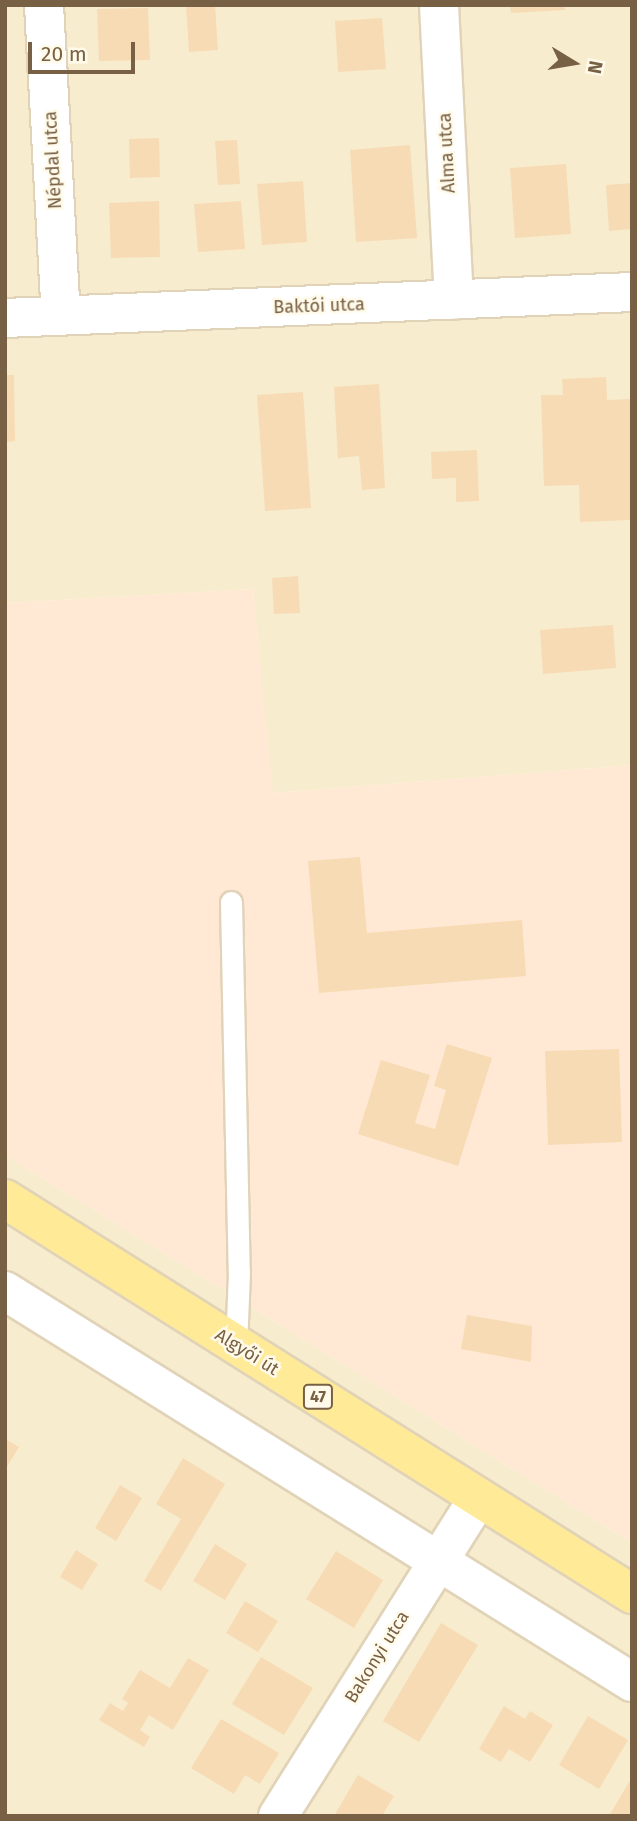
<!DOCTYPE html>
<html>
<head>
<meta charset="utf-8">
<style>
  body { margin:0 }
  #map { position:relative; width:637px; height:1821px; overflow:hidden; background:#fff8e0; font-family:"Fira Sans",sans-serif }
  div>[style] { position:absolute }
  .residential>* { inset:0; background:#f7ecce }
  .commercial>* { inset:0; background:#ffe9d4 }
  .building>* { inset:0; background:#f7dbb5 }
  .roads { filter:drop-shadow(2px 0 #e1d3b8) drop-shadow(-2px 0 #e1d3b8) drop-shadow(0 2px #e1d3b8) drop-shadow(0 -2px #e1d3b8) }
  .service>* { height:21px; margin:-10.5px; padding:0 10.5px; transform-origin:10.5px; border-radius:10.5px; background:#fff }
  .minor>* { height:38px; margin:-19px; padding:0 19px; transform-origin:19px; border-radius:19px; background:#fff }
  .primary>* { height:38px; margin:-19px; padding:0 19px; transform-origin:19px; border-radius:19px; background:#ffeb97 }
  span { translate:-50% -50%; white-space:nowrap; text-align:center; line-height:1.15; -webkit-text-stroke:5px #fffae9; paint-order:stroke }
  .shield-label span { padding:2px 5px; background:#fffae9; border:2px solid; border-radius:5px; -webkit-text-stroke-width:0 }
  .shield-label { font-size:16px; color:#786045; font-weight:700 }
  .street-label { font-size:18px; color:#786045 }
  .frame { position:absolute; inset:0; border:7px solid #786045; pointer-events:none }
  .north { position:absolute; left:539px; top:28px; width:70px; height:70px; -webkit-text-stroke:5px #fffae9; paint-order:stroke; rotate:101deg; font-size:19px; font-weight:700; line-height:28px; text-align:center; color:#786045 }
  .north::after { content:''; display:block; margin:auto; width:24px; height:32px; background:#786045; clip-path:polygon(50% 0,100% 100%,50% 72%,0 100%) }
  .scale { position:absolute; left:28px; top:42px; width:107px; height:32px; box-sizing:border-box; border:4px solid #786045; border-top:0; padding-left:9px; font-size:21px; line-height:24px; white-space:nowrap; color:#786045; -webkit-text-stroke:5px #fffae9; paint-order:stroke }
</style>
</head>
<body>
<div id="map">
  <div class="residential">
    <i style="clip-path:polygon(5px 5px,632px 5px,632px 765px,272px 793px,253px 589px,5px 603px)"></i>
    <i style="clip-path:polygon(5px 1155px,632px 1543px,632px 1816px,5px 1816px)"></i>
  </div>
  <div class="commercial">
    <i style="clip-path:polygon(253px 589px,273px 793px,632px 765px,632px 1543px,5px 1155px,5px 603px)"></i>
  </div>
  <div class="building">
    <i style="clip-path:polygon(186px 5px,215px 5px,218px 50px,189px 52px)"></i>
    <i style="clip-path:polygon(510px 5px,564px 5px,565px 10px,511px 13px)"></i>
    <i style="clip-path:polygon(148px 8px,150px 60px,99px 61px,97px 9px)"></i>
    <i style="clip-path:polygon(382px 18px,386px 69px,338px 72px,335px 21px)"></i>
    <i style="clip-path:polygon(159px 138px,160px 177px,130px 178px,129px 139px)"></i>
    <i style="clip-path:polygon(237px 140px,240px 184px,218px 185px,215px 141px)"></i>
    <i style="clip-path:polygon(410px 145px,417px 238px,356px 242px,350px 150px)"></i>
    <i style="clip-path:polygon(566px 164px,571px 234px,515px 238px,510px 168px)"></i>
    <i style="clip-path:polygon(303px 181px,307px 242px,262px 245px,257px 184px)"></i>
    <i style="clip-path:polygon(632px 183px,632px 229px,609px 231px,606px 185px)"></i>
    <i style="clip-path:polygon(159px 201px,160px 257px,111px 258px,109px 203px)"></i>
    <i style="clip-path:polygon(241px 201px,245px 249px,198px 252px,194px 204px)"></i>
    <i style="clip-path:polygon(5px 375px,14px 375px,15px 441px,5px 442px)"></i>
    <i style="clip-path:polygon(606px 377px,607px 400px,632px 399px,630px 520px,580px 522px,579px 485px,544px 486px,541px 395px,563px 395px,562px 379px)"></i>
    <i style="clip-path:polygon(379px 384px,385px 488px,362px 490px,359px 456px,338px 458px,334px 387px)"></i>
    <i style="clip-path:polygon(303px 392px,311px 508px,265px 511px,257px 395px)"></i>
    <i style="clip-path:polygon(477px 450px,479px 501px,456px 502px,456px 478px,432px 479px,431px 452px)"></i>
    <i style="clip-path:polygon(298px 576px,300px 613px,274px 614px,272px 578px)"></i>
    <i style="clip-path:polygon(613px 625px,616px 668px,543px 674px,540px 630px)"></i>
    <i style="clip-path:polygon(360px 857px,367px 933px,522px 920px,526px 976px,319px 993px,308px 861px)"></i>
    <i style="clip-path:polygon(447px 1044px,492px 1058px,458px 1166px,358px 1134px,381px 1060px,430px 1075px,415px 1123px,435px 1129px,446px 1090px,434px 1086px)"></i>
    <i style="clip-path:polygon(619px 1049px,622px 1142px,548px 1145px,545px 1051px)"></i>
    <i style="clip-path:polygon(467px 1315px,532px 1326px,531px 1362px,461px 1349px)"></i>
    <i style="clip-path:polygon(5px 1439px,19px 1447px,5px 1470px)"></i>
    <i style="clip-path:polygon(183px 1458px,225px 1484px,161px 1591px,144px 1581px,181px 1519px,156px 1504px)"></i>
    <i style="clip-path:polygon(120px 1485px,142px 1498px,116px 1541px,95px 1528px)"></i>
    <i style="clip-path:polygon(215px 1544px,247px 1564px,225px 1600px,193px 1581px)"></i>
    <i style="clip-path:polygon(76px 1550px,98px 1564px,82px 1590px,60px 1577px)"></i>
    <i style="clip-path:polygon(336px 1551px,383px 1580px,354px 1628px,306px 1599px)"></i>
    <i style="clip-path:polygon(245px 1601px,278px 1621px,258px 1652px,226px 1633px)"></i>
    <i style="clip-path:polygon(441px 1623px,478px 1645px,419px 1742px,383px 1721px)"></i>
    <i style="clip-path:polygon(261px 1657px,313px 1688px,284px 1735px,232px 1704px)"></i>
    <i style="clip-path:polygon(188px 1658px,209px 1670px,173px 1730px,149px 1715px,140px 1730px,150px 1737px,144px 1747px,99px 1720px,110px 1703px,123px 1711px,128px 1703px,122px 1699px,140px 1670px,170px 1688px)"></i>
    <i style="clip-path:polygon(504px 1706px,525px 1719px,530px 1711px,553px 1725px,530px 1762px,509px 1749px,501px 1762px,479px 1749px)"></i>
    <i style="clip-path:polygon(588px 1716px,628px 1740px,599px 1789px,559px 1765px)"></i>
    <i style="clip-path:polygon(221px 1719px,279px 1753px,260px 1784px,245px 1775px,234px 1794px,191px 1768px)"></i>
    <i style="clip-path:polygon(358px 1775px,394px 1796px,382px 1816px,334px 1816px)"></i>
    <i style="clip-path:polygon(632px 1777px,632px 1816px,609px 1816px)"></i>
  </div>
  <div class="roads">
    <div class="service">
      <i style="left:231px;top:902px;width:370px;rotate:88.8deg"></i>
      <i style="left:239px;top:1272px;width:74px;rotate:92.3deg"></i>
    </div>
    <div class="minor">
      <i style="left:44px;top:5px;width:310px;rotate:86.9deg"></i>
      <i style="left:439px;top:5px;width:295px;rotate:87.1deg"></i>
      <i style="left:5px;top:318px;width:628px;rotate:-2.37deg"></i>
      <i style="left:5px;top:1291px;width:739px;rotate:31.95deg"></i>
      <i style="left:278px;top:1816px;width:375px;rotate:-57.8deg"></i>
    </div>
    <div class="primary">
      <i style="left:5px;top:1199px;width:741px;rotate:32.21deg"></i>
    </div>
  </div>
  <div class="shield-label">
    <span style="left:318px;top:1397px">47</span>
  </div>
  <div class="street-label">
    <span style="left:447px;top:153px;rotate:-93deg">Alma utca</span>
    <span style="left:53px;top:160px;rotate:-93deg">Népdal utca</span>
    <span style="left:319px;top:306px;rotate:-2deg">Baktói utca</span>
    <span style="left:247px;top:1352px;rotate:32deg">Algyői út</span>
    <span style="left:377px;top:1657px;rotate:-58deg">Bakonyi utca</span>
  </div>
  <div class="frame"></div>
  <div class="north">N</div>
  <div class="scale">20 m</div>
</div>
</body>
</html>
